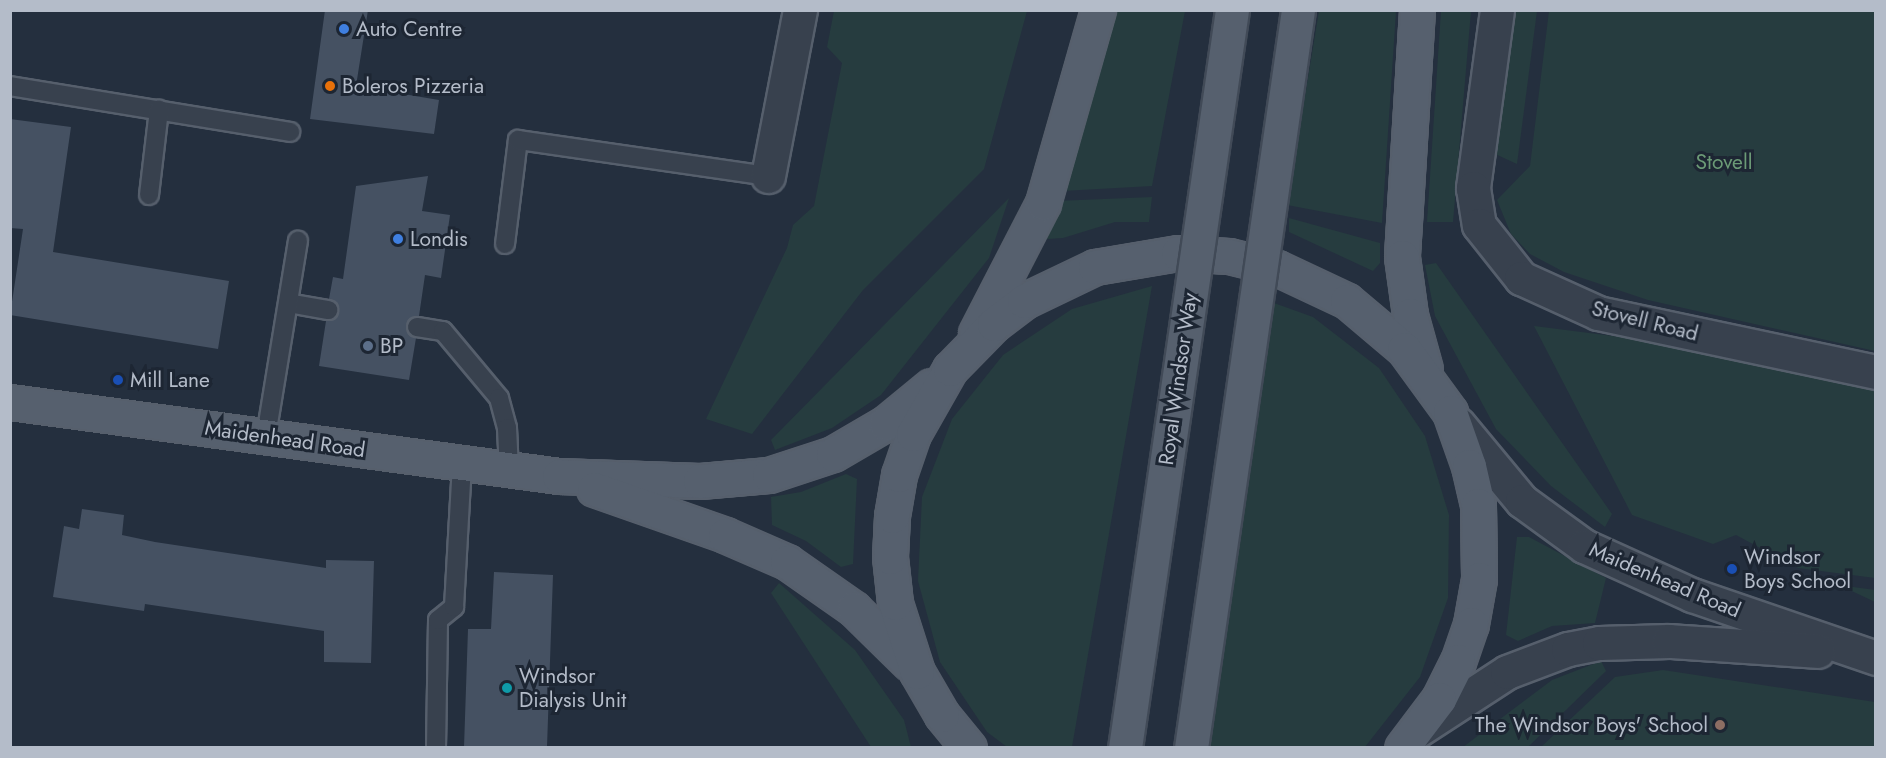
<!DOCTYPE html>
<html>
<head>
<meta charset="utf-8">
<style>
  body { margin:0 }
  #map { position:relative; width:1886px; height:758px; overflow:hidden; background:#242f3e; font-family:Jost,sans-serif }
  div>[style] { position:absolute }
  .green>* { inset:0; background:#263c3f }
  .building>* { inset:0; background:#455162 }
  .roads { filter:drop-shadow(2px 0 #565f6c) drop-shadow(-2px 0 #565f6c) drop-shadow(0 2px #565f6c) drop-shadow(0 -2px #565f6c) }
  .service>* { height:18px; margin:-9px; padding:0 9px; transform-origin:9px; border-radius:9px; background:#38414e }
  .minor>* { height:33px; margin:-16.5px; padding:0 16.5px; transform-origin:16.5px; border-radius:16.5px; background:#38414e }
  .tertiary>* { height:33px; margin:-16.5px; padding:0 16.5px; transform-origin:16.5px; border-radius:16.5px; background:#38414e }
  .primary>* { height:33px; margin:-16.5px; padding:0 16.5px; transform-origin:16.5px; border-radius:16.5px; background:#56606e }
  .bridges { filter:drop-shadow(2px 0 #414a57) drop-shadow(-2px 0 #414a57) drop-shadow(0 2px #414a57) drop-shadow(0 -2px #414a57) }
  .primary-bridge>* { height:33px; margin:-16.5px; padding:0 16.5px; transform-origin:16.5px; border-radius:16.5px; background:#56606e }
  .dots>* { width:16px; height:16px; translate:-50% -50%; box-sizing:border-box; border:3px solid #1d2633; border-radius:50% }
  span { translate:-50% -50%; white-space:nowrap; text-align:center; line-height:1.15; -webkit-text-stroke:6px #1d2633; paint-order:stroke }
  .poi-label { font-size:21px; color:#b4bcc9 }
  .left { translate:0 -50%; text-align:left }
  .right { translate:-100% -50%; text-align:right }
  .park-label { font-size:21px; color:#6b9a76 }
  .street-label { font-size:21px; color:#b4bcc9 }
  .frame { position:absolute; inset:0; border:12px solid #b4bcc9; pointer-events:none }
</style>
</head>
<body>
<div id="map">
  <div class="green">
    <i style="clip-path:polygon(834px 11px,1027px 11px,984px 169px,863px 290px,752px 434px,706px 419px,787px 248px,793px 225px,814px 206px,842px 63px,827px 47px)"></i>
    <i style="clip-path:polygon(1114px 11px,1185px 11px,1152px 186px,1062px 191px)"></i>
    <i style="clip-path:polygon(1319px 11px,1396px 11px,1382px 223px,1287px 205px)"></i>
    <i style="clip-path:polygon(1441px 11px,1471px 11px,1453px 222px,1427px 222px)"></i>
    <i style="clip-path:polygon(1510px 11px,1537px 11px,1517px 164px,1493px 153px)"></i>
    <i style="clip-path:polygon(1549px 11px,1875px 11px,1875px 351px,1648px 300px,1564px 272px,1530px 254px,1511px 234px,1497px 200px,1530px 166px)"></i>
    <i style="clip-path:polygon(1152px 197px,1149px 222px,1115px 222px,1063px 238px,1047px 239px,1056px 201px)"></i>
    <i style="clip-path:polygon(1009px 198px,989px 258px,881px 395px,832px 428px,775px 450px,771px 440px)"></i>
    <i style="clip-path:polygon(1289px 218px,1380px 243px,1380px 263px,1373px 271px,1289px 232px)"></i>
    <i style="clip-path:polygon(1436px 263px,1612px 514px,1605px 527px,1551px 486px,1496px 429px,1435px 316px,1425px 265px)"></i>
    <i style="clip-path:polygon(1152px 286px,1072px 747px,1007px 747px,987px 732px,940px 662px,918px 581px,922px 497px,952px 419px,1003px 355px,1072px 309px)"></i>
    <i style="clip-path:polygon(1274px 303px,1313px 317px,1379px 368px,1425px 436px,1449px 515px,1448px 598px,1420px 677px,1365px 747px,1209px 747px)"></i>
    <i style="clip-path:polygon(1534px 326px,1628px 338px,1875px 385px,1875px 578px,1798px 568px,1736px 535px,1713px 544px,1632px 515px)"></i>
    <i style="clip-path:polygon(846px 474px,857px 479px,853px 564px,841px 567px,806px 541px,772px 525px,771px 497px,801px 492px)"></i>
    <i style="clip-path:polygon(1517px 537px,1529px 537px,1606px 578px,1595px 623px,1552px 626px,1518px 641px,1506px 635px)"></i>
    <i style="clip-path:polygon(779px 583px,855px 650px,904px 720px,911px 747px,871px 747px,771px 593px)"></i>
    <i style="clip-path:polygon(1839px 585px,1875px 590px,1875px 602px)"></i>
    <i style="clip-path:polygon(1601px 661px,1606px 671px,1528px 747px,1463px 747px,1552px 680px)"></i>
    <i style="clip-path:polygon(1663px 670px,1875px 702px,1875px 747px,1541px 747px,1615px 677px)"></i>
  </div>
  <div class="building">
    <i style="clip-path:polygon(325px 10px,368px 10px,356px 86px,439px 100px,434px 134px,310px 119px)"></i>
    <i style="clip-path:polygon(10px 119px,71px 127px,53px 252px,229px 281px,218px 349px,10px 315px,23px 229px,10px 228px)"></i>
    <i style="clip-path:polygon(428px 176px,422px 211px,450px 215px,441px 278px,425px 275px,419px 316px,406px 325px,407px 332px,416px 338px,409px 380px,319px 366px,326px 321px,339px 312px,338px 306px,329px 299px,333px 277px,343px 279px,356px 186px)"></i>
    <i style="clip-path:polygon(82px 509px,124px 515px,122px 535px,155px 542px,326px 568px,326px 560px,374px 561px,371px 663px,324px 662px,324px 631px,145px 604px,144px 611px,53px 597px,64px 526px,79px 529px)"></i>
    <i style="clip-path:polygon(494px 572px,553px 575px,547px 747px,464px 747px,468px 629px,491px 629px)"></i>
  </div>
  <div class="roads">
    <div class="service">
      <i style="left:10px;top:86px;width:284px;rotate:9.3deg"></i>
      <i style="left:149px;top:195px;width:86px;rotate:-83.3deg"></i>
      <i style="left:505px;top:244px;width:105px;rotate:-82.9deg"></i>
      <i style="left:518px;top:140px;width:253px;rotate:8.2deg"></i>
      <i style="left:288px;top:303px;width:41px;rotate:9.9deg"></i>
      <i style="left:417px;top:327px;width:26px;rotate:9deg"></i>
      <i style="left:443px;top:331px;width:87px;rotate:50.1deg"></i>
      <i style="left:499px;top:398px;width:31px;rotate:75deg"></i>
      <i style="left:507px;top:428px;width:42px;rotate:87.3deg"></i>
      <i style="left:266px;top:436px;width:198px;rotate:-80.7deg"></i>
      <i style="left:436px;top:748px;width:128px;rotate:-89.1deg"></i>
      <i style="left:438px;top:620px;width:21px;rotate:-39deg"></i>
      <i style="left:454px;top:607px;width:144px;rotate:-86.8deg"></i>
    </div>
    <div class="minor">
      <i style="left:1497px;top:10px;width:180px;rotate:97.7deg"></i>
      <i style="left:1473px;top:188px;width:37px;rotate:81deg"></i>
      <i style="left:1479px;top:225px;width:68px;rotate:51.6deg"></i>
      <i style="left:1521px;top:278px;width:85px;rotate:24.4deg"></i>
      <i style="left:1598px;top:313px;width:284px;rotate:12deg"></i>
      <i style="left:768px;top:176px;width:169px;rotate:-79.1deg"></i>
    </div>
    <div class="tertiary">
      <i style="left:1458px;top:424px;width:100px;rotate:50.3deg"></i>
      <i style="left:1522px;top:501px;width:77px;rotate:36deg"></i>
      <i style="left:1584px;top:546px;width:119px;rotate:24.4deg"></i>
      <i style="left:1692px;top:595px;width:194px;rotate:18.9deg"></i>
      <i style="left:1418px;top:730px;width:106px;rotate:-33.1deg"></i>
      <i style="left:1507px;top:672px;width:65px;rotate:-20.7deg"></i>
      <i style="left:1568px;top:649px;width:32px;rotate:-11deg"></i>
      <i style="left:1599px;top:643px;width:70px;rotate:-1.6deg"></i>
      <i style="left:1669px;top:641px;width:149px;rotate:3.8deg"></i>
    </div>
    <div class="primary">
      <i style="left:1417px;top:10px;width:247px;rotate:93.5deg"></i>
      <i style="left:1402px;top:257px;width:59px;rotate:82.1deg"></i>
      <i style="left:1410px;top:315px;width:56px;rotate:74.5deg"></i>
      <i style="left:976px;top:333px;width:146px;rotate:-62.7deg"></i>
      <i style="left:1043px;top:203px;width:201px;rotate:-74.1deg"></i>
      <i style="left:10px;top:402px;width:554px;rotate:7.68deg"></i>
      <i style="left:559px;top:476px;width:141px;rotate:2deg"></i>
      <i style="left:700px;top:481px;width:69px;rotate:-5deg"></i>
      <i style="left:769px;top:475px;width:67px;rotate:-18.2deg"></i>
      <i style="left:833px;top:454px;width:61px;rotate:-30.3deg"></i>
      <i style="left:886px;top:423px;width:58px;rotate:-39.4deg"></i>
      <i style="left:594px;top:489px;width:139px;rotate:19.3deg"></i>
      <i style="left:725px;top:535px;width:68px;rotate:23.5deg"></i>
      <i style="left:787px;top:562px;width:82px;rotate:35deg"></i>
      <i style="left:854px;top:609px;width:77px;rotate:44.5deg"></i>
      <i style="left:969px;top:748px;width:43px;rotate:-129.3deg"></i>
      <i style="left:942px;top:715px;width:50px;rotate:-120.2deg"></i>
      <i style="left:917px;top:672px;width:72px;rotate:-107.7deg"></i>
      <i style="left:895px;top:603px;width:46px;rotate:-96.2deg"></i>
      <i style="left:890px;top:557px;width:41px;rotate:-87.2deg"></i>
      <i style="left:892px;top:516px;width:42px;rotate:-80.3deg"></i>
      <i style="left:899px;top:475px;width:43px;rotate:-71.1deg"></i>
      <i style="left:913px;top:434px;width:75px;rotate:-60.4deg"></i>
      <i style="left:950px;top:369px;width:63px;rotate:-45.6deg"></i>
      <i style="left:994px;top:324px;width:38px;rotate:-37deg"></i>
      <i style="left:1024px;top:301px;width:79px;rotate:-25.6deg"></i>
      <i style="left:1095px;top:267px;width:84px;rotate:-9.6deg"></i>
      <i style="left:1178px;top:253px;width:51px;rotate:3.4deg"></i>
      <i style="left:1229px;top:256px;width:49px;rotate:14deg"></i>
      <i style="left:1277px;top:268px;width:77px;rotate:25.2deg"></i>
      <i style="left:1347px;top:301px;width:75px;rotate:40.1deg"></i>
      <i style="left:1404px;top:349px;width:78px;rotate:53.9deg"></i>
      <i style="left:1450px;top:412px;width:57px;rotate:70.6deg"></i>
      <i style="left:1469px;top:466px;width:40px;rotate:77deg"></i>
      <i style="left:1478px;top:505px;width:74px;rotate:89.2deg"></i>
      <i style="left:1479px;top:579px;width:46px;rotate:100.1deg"></i>
      <i style="left:1471px;top:624px;width:39px;rotate:109deg"></i>
      <i style="left:1458px;top:661px;width:42px;rotate:116.6deg"></i>
      <i style="left:1439px;top:699px;width:61px;rotate:127.1deg"></i>
    </div>
  </div>
  <div class="bridges">
    <div class="primary-bridge">
      <i style="left:1125px;top:748px;width:746px;rotate:-81.75deg"></i>
      <i style="left:1191px;top:748px;width:746px;rotate:-81.75deg"></i>
    </div>
  </div>
  <div class="dots">
    <i style="left:344px;top:29px;background:#3f7fe0"></i>
    <i style="left:330px;top:86px;background:#e8710a"></i>
    <i style="left:398px;top:239px;background:#3f7fe0"></i>
    <i style="left:368px;top:346px;background:#5c6f8a"></i>
    <i style="left:118px;top:380px;background:#1a4fb4"></i>
    <i style="left:1732px;top:569px;background:#1a4fb4"></i>
    <i style="left:507px;top:688px;background:#0f9aa8"></i>
    <i style="left:1720px;top:725px;background:#8d6e63"></i>
  </div>
  <div class="poi-label">
    <span class="left" style="left:356px;top:29px">Auto Centre</span>
    <span class="left" style="left:342px;top:86px">Boleros Pizzeria</span>
    <span class="left" style="left:410px;top:239px">Londis</span>
    <span class="left" style="left:380px;top:346px">BP</span>
    <span class="left" style="left:130px;top:380px">Mill Lane</span>
    <span class="left" style="left:1744px;top:569px">Windsor<br>Boys School</span>
    <span class="left" style="left:519px;top:688px">Windsor<br>Dialysis Unit</span>
    <span class="right" style="left:1708px;top:725px">The Windsor Boys' School</span>
  </div>
  <div class="park-label">
    <span style="left:1724px;top:162px">Stovell</span>
  </div>
  <div class="street-label">
    <span style="left:1645px;top:321px;rotate:14deg">Stovell Road</span>
    <span style="left:1178px;top:379px;rotate:-82deg">Royal Windsor Way</span>
    <span style="left:285px;top:439px;rotate:8deg">Maidenhead Road</span>
    <span style="left:1665px;top:580px;rotate:23deg">Maidenhead Road</span>
  </div>
  <div class="frame"></div>
</div>
</body>
</html>
